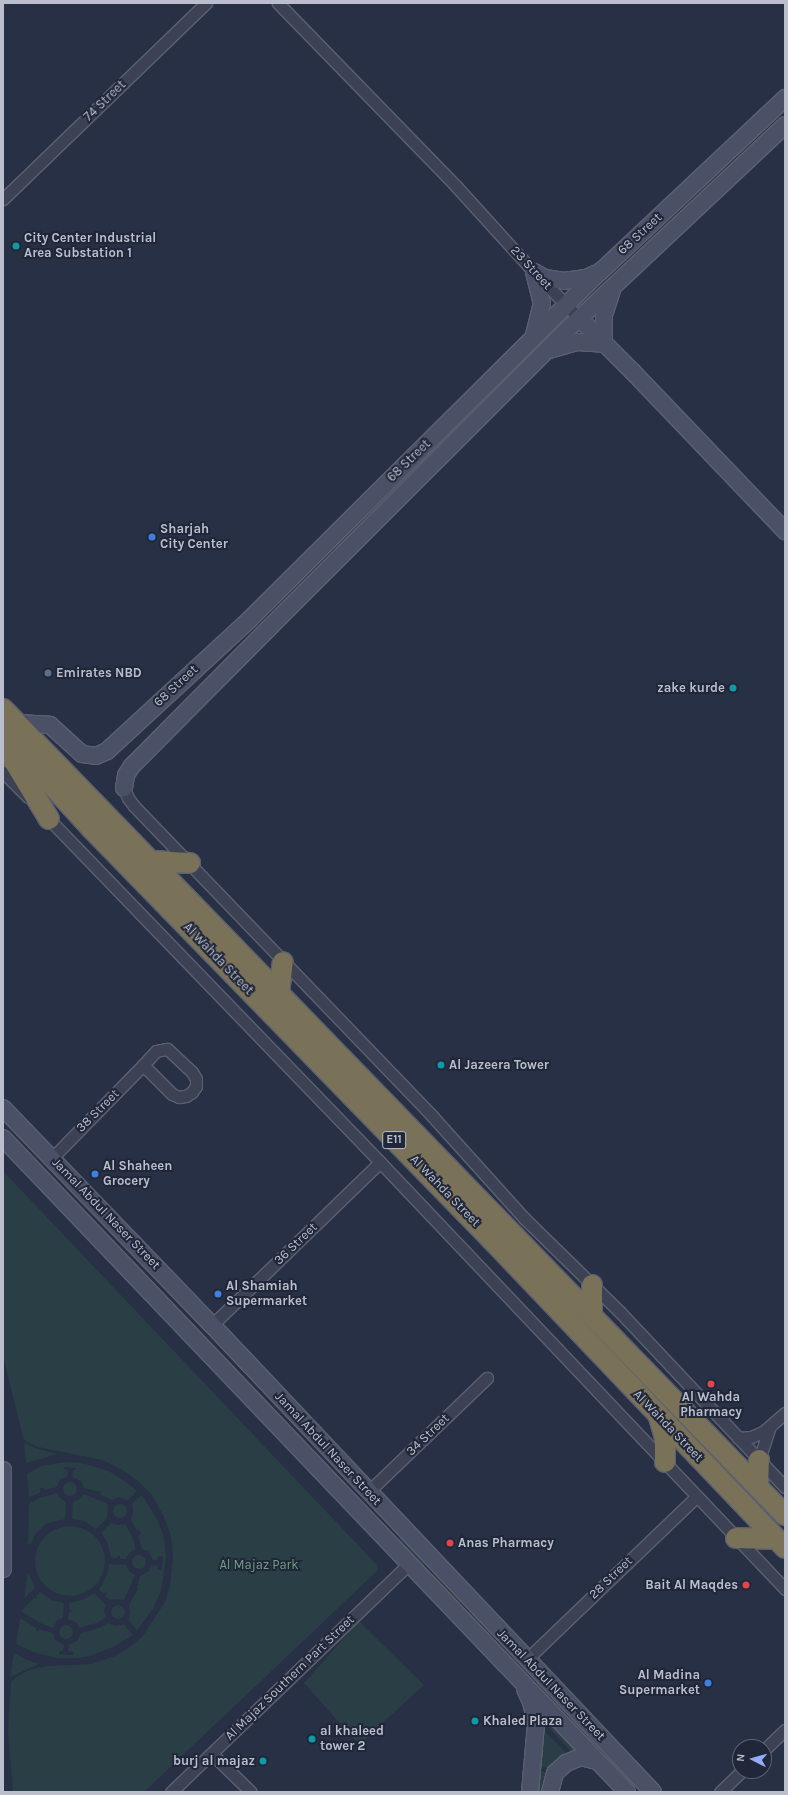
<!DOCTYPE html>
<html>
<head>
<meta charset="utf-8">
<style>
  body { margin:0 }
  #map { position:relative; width:788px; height:1795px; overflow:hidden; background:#273044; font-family:Karla,sans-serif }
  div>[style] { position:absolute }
  .green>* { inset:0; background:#2a3e45 }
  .round { border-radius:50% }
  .roads { filter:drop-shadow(1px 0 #5b6071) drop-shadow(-1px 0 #5b6071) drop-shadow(0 1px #5b6071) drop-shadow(0 -1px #5b6071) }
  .street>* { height:11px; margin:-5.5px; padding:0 5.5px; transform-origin:5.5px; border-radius:5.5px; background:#3c4254 }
  .secondary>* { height:16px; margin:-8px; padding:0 8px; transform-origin:8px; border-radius:8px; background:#4a5167 }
  .highway>* { height:20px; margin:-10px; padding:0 10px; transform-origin:10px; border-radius:10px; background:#7a7159 }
  .dots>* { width:11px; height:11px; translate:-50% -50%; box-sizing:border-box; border:2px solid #202739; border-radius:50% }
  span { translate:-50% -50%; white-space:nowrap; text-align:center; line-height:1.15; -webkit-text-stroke:4px #202739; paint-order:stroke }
  .shield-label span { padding:1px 3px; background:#202739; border:1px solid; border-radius:3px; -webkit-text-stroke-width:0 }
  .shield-label { font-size:12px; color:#babecd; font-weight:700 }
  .street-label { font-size:13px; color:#babecd }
  .poi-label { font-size:13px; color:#babecd; font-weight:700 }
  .left { translate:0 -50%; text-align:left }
  .right { translate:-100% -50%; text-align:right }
  .park-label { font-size:13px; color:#719e82 }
  .frame { position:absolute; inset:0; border:4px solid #babecd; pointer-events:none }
  .north { position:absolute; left:732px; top:1739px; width:40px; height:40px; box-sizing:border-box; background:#202739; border:1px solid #5e6374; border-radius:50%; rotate:276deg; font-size:11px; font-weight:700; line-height:16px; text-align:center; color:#babecd }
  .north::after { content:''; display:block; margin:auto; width:14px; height:18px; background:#93acf9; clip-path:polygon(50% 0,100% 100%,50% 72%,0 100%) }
</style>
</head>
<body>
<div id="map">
  <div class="green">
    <i style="clip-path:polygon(3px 1171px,378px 1566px,376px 1572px,144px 1792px,13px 1792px,8px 1731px,11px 1682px,16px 1677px,29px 1670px,47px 1666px,92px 1664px,115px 1656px,131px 1646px,142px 1637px,165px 1602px,170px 1585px,173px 1557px,171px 1536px,164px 1517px,152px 1495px,138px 1481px,121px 1469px,102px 1460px,38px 1447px,25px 1441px,23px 1437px,3px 1356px)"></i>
    <i style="clip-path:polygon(24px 1443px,32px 1447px,57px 1454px,26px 1463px)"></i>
    <i style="clip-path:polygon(67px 1462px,82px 1463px,109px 1471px,126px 1482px,137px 1491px,128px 1500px,119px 1497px,112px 1500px,101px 1495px,101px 1492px,84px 1488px,81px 1481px,72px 1477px,73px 1470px,76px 1470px,76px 1468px,64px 1467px,64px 1469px,68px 1470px,67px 1477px,60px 1479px,57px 1487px,45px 1490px,44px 1488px,40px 1488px,40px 1493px,29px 1497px,27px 1474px,41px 1466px)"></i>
    <i class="round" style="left:63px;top:1482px;width:14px;height:14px"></i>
    <i style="clip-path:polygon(57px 1493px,60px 1498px,66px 1502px,65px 1519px,46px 1524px,36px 1533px,31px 1544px,28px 1544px,29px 1504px,39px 1498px)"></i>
    <i style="clip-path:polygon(84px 1494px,108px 1504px,107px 1518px,96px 1529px,84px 1521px,72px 1519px,73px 1502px,79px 1499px)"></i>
    <i style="clip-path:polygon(142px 1495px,158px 1521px,164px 1538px,166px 1557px,161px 1591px,153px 1609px,137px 1630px,128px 1620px,130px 1612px,129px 1605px,138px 1589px,137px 1588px,140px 1576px,149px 1571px,151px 1565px,158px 1566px,157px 1570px,162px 1570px,163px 1557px,158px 1556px,157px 1560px,153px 1560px,148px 1551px,142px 1549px,138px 1536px,141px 1534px,139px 1530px,137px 1531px,131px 1520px,133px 1512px,132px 1503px)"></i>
    <i class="round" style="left:113px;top:1504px;width:14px;height:14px"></i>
    <i style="clip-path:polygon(111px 1523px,118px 1525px,125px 1524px,132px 1536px,136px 1549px,129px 1553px,126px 1559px,120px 1559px,120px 1556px,118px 1556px,117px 1558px,111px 1558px,107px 1542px,101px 1533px)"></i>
    <i class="round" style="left:35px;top:1526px;width:70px;height:70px"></i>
    <i style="clip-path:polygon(400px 1537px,425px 1563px,422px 1567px,396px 1540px)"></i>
    <i class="round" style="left:132px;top:1555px;width:14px;height:14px"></i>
    <i style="clip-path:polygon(109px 1564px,126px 1565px,129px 1571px,135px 1575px,124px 1600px,117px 1599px,110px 1600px,105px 1596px,107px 1593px,105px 1592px,104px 1594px,99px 1590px,107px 1575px)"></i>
    <i style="clip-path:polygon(28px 1572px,35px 1588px,24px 1599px)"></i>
    <i style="clip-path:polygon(434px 1573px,461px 1602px,458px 1605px,430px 1576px)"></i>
    <i style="clip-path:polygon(40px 1592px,51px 1600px,64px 1603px,63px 1618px,57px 1620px,53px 1628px,40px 1623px,21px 1611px,34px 1598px,37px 1599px,36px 1596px)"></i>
    <i style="clip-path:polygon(94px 1593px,106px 1605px,104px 1611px,106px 1617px,97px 1623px,79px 1628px,76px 1622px,68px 1619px,69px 1612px,73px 1611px,72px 1610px,69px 1609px,69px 1603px,82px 1600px)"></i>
    <i class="round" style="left:111px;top:1605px;width:14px;height:14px"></i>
    <i style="clip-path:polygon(470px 1610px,493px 1635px,490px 1638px,467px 1614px)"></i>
    <i style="clip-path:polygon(20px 1618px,36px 1628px,36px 1631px,38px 1631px,39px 1629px,53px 1633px,55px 1640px,64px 1645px,63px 1651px,60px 1651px,59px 1654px,73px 1655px,73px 1652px,68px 1651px,69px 1645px,78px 1640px,81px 1633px,99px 1628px,108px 1623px,116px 1626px,124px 1624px,133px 1635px,113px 1647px,90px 1656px,78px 1658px,57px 1658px,36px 1653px,16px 1644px)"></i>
    <i style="clip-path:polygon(359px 1621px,424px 1685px,359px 1745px,304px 1683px)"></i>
    <i class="round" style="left:59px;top:1625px;width:14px;height:14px"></i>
    <i style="clip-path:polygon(502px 1644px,529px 1672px,525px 1675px,499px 1647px)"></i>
    <i style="clip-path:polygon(14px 1653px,27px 1660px,39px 1664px,10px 1677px)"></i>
    <i style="clip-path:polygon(537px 1681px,562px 1707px,559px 1710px,534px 1685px)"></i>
    <i style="clip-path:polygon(571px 1716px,596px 1743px,593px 1746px,568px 1720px)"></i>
    <i style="clip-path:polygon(545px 1717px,576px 1750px,571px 1752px,543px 1721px)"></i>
    <i style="clip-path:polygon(542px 1729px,566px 1753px,556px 1759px,548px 1768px,538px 1765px)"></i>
    <i style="clip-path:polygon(605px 1752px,630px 1779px,627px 1782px,602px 1756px)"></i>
    <i style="clip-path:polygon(538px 1770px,546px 1772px,542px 1792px,536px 1792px)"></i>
  </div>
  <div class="roads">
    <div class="street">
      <i style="left:278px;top:3px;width:254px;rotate:45.8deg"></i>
      <i style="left:455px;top:185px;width:118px;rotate:47.8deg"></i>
      <i style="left:534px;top:272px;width:66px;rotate:45.6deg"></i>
      <i style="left:3px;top:199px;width:282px;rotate:-44deg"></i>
      <i style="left:3px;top:772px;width:35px;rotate:45deg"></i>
      <i style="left:124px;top:788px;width:11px;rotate:68deg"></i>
      <i style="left:128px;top:798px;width:10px;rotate:53deg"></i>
      <i style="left:134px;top:806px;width:431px;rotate:46.1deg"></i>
      <i style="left:433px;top:1117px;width:137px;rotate:48deg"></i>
      <i style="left:525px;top:1219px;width:132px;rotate:44.4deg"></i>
      <i style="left:619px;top:1311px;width:242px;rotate:46.7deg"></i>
      <i style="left:45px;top:815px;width:482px;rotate:46deg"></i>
      <i style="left:380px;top:1162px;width:589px;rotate:46.51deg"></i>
      <i style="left:52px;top:1158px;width:130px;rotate:-45.6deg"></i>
      <i style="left:143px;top:1065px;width:41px;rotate:45deg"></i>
      <i style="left:172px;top:1094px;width:8px;rotate:23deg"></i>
      <i style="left:179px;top:1097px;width:7px;rotate:-8deg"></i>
      <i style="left:186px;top:1096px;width:7px;rotate:-34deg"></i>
      <i style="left:192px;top:1092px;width:7px;rotate:-56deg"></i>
      <i style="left:196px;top:1086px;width:7px;rotate:-90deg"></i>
      <i style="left:196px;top:1079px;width:8px;rotate:-120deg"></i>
      <i style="left:192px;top:1072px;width:34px;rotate:-137deg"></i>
      <i style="left:167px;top:1049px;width:11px;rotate:170deg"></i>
      <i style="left:156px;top:1051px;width:19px;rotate:133deg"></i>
      <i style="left:212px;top:1325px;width:234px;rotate:-44.1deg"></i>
      <i style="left:738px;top:1438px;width:13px;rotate:-4deg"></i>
      <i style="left:751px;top:1437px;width:13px;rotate:-23deg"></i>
      <i style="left:763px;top:1432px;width:29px;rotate:-41deg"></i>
      <i style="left:759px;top:1460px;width:33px;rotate:-72deg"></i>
      <i style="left:368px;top:1492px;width:165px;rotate:-43.8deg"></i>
      <i style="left:526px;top:1660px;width:237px;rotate:-43.8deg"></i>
      <i style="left:764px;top:1750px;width:29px;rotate:-44deg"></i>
      <i style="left:212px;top:1754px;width:54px;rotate:44.3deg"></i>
      <i style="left:171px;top:1792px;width:330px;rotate:-43.8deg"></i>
      <i style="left:720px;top:1792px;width:30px;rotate:-44deg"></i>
    </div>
    <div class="secondary">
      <i style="left:534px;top:272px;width:13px;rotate:29deg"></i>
      <i style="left:545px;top:278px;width:19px;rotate:9deg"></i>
      <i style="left:564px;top:281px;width:22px;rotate:-8deg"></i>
      <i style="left:586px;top:278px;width:10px;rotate:-24deg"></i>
      <i style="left:534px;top:272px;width:32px;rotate:76deg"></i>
      <i style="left:542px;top:303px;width:32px;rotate:104deg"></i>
      <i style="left:580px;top:319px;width:75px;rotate:45deg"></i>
      <i style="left:633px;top:372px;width:220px;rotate:46.3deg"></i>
      <i style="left:604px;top:344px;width:29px;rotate:-90deg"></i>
      <i style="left:604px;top:315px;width:25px;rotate:-72deg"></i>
      <i style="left:549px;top:350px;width:29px;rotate:-16deg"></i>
      <i style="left:577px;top:342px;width:27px;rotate:4deg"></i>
      <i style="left:17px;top:723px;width:33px;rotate:3deg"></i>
      <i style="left:50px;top:725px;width:43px;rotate:42.2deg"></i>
      <i style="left:82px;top:754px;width:14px;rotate:8deg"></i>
      <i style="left:96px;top:756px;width:12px;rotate:-24deg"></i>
      <i style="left:107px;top:751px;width:195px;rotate:-42.7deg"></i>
      <i style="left:250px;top:619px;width:493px;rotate:-44.8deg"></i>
      <i style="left:600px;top:272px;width:254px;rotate:-43.2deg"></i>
      <i style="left:124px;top:788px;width:13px;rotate:-81deg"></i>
      <i style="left:126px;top:775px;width:11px;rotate:-56deg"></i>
      <i style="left:132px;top:766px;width:193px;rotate:-45.2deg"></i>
      <i style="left:268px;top:629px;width:423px;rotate:-45deg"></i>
      <i style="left:567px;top:330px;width:299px;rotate:-43.2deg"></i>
      <i style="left:3px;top:1108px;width:301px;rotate:46.1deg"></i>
      <i style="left:212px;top:1325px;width:642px;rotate:46.64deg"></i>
      <i style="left:3px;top:1138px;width:904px;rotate:46.34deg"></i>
      <i style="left:3px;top:1470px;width:99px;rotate:90deg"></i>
      <i style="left:525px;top:1689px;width:14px;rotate:65deg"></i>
      <i style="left:531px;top:1702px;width:23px;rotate:77deg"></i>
      <i style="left:536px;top:1724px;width:68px;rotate:95deg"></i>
      <i style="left:550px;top:1792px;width:20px;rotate:-75deg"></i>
      <i style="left:555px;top:1773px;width:15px;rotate:-42deg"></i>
      <i style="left:566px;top:1763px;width:16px;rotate:-22deg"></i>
      <i style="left:581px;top:1757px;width:16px;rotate:14deg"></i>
    </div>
    <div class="highway">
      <i style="left:3px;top:709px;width:1123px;rotate:45.87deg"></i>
      <i style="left:3px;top:732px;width:130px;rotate:47.5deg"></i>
      <i style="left:91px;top:828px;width:575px;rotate:45.78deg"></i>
      <i style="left:492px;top:1240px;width:425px;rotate:46.4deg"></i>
      <i style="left:6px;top:748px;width:83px;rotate:58.8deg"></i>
      <i style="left:151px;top:861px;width:39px;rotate:3deg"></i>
      <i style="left:279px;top:993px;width:31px;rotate:-83deg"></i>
      <i style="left:592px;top:1315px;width:30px;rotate:-90deg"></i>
      <i style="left:659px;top:1417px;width:22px;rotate:74deg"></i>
      <i style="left:665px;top:1438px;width:24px;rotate:90deg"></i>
      <i style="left:758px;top:1487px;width:27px;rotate:-88deg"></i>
      <i style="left:736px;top:1538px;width:40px;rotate:1.4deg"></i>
    </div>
  </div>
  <div class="dots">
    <i style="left:16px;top:246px;background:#0f9aa8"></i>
    <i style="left:152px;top:537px;background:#3f7fe0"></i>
    <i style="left:48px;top:673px;background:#5c6f8a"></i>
    <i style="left:733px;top:688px;background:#0f9aa8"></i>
    <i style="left:441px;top:1065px;background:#0f9aa8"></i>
    <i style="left:95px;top:1174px;background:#3f7fe0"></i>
    <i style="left:218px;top:1294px;background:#3f7fe0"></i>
    <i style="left:711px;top:1384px;background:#e0444e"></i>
    <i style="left:450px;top:1543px;background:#e0444e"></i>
    <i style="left:746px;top:1585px;background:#e0444e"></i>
    <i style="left:708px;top:1683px;background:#3f7fe0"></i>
    <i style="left:475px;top:1721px;background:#0f9aa8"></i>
    <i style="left:312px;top:1739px;background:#0f9aa8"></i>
    <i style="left:263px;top:1761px;background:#0f9aa8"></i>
  </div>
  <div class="shield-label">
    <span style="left:394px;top:1140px">E11</span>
  </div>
  <div class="street-label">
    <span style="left:105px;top:101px;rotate:-44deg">74 Street</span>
    <span style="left:640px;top:234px;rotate:-43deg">68 Street</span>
    <span style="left:531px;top:268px;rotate:47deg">23 Street</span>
    <span style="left:409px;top:461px;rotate:-44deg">68 Street</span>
    <span style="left:176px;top:686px;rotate:-43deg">68 Street</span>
    <span style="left:218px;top:959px;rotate:46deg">Al Wahda Street</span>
    <span style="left:98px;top:1111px;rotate:-45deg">38 Street</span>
    <span style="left:445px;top:1191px;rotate:46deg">Al Wahda Street</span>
    <span style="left:106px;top:1214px;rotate:46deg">Jamal Abdul Naser Street</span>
    <span style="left:296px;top:1244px;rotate:-44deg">36 Street</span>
    <span style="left:668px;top:1426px;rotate:46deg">Al Wahda Street</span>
    <span style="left:428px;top:1435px;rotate:-44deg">34 Street</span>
    <span style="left:328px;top:1449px;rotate:47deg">Jamal Abdul Naser Street</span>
    <span style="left:611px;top:1578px;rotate:-44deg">28 Street</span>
    <span style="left:290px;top:1678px;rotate:-44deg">Al Majaz Southern Part Street</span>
    <span style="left:551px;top:1685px;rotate:46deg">Jamal Abdul Naser Street</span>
  </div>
  <div class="poi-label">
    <span class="left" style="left:24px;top:246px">City Center Industrial<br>Area Substation 1</span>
    <span class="left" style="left:160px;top:537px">Sharjah<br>City Center</span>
    <span class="left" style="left:56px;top:673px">Emirates NBD</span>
    <span class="right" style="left:725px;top:688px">zake kurde</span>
    <span class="left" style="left:449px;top:1065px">Al Jazeera Tower</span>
    <span class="left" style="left:103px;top:1174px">Al Shaheen<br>Grocery</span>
    <span class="left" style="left:226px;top:1294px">Al Shamiah<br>Supermarket</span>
    <span style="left:711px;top:1405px">Al Wahda<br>Pharmacy</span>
    <span class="left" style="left:458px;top:1543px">Anas Pharmacy</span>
    <span class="right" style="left:738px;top:1585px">Bait Al Maqdes</span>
    <span class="right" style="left:700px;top:1683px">Al Madina<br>Supermarket</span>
    <span class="left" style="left:483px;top:1721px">Khaled Plaza</span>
    <span class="left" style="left:320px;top:1739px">al khaleed<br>tower 2</span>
    <span class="right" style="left:255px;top:1761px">burj al majaz</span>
  </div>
  <div class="park-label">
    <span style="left:259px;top:1565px">Al Majaz Park</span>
  </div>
  <div class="frame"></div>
  <div class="north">N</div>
</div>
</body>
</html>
